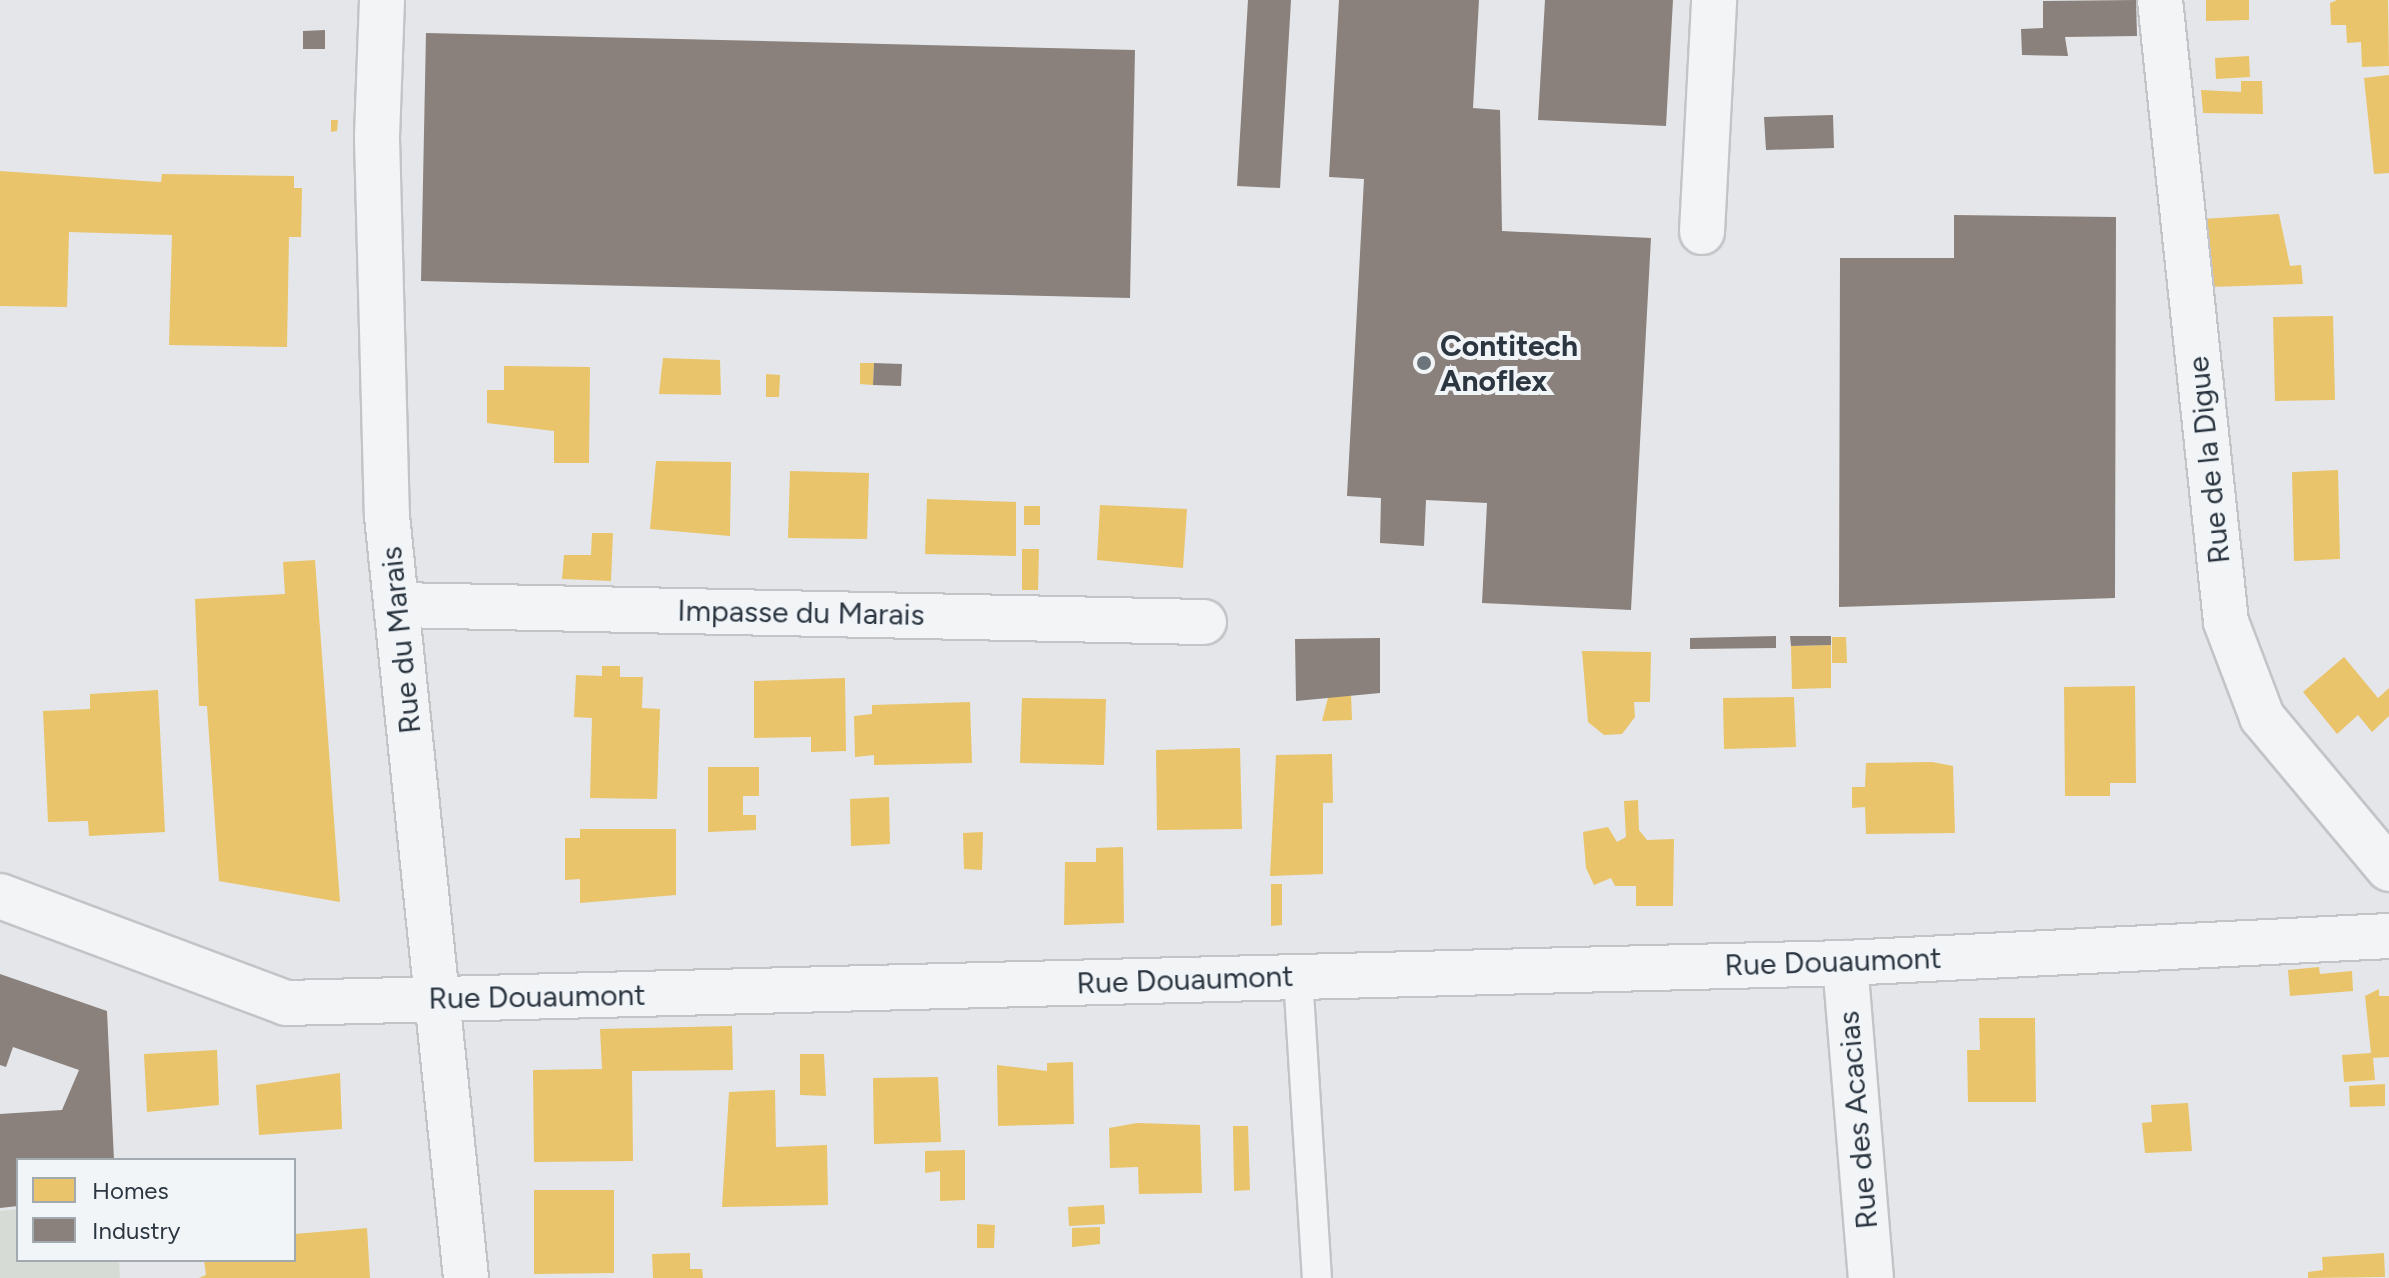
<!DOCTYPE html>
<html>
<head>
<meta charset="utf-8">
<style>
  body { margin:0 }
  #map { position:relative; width:2389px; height:1278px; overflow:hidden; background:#e4e6e9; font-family:Figtree,sans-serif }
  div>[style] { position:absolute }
  .green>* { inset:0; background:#d6dcd5 }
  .homes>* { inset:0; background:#e9c46a }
  .industry>* { inset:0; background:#8a817c }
  .roads { filter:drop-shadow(2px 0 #c2c4c7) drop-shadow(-2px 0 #c2c4c7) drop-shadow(0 2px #c2c4c7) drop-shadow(0 -2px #c2c4c7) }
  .lane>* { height:28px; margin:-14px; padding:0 14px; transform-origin:14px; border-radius:14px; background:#f3f4f6 }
  .street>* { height:44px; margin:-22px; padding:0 22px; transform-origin:22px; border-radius:22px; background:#f3f4f6 }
  .dots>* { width:22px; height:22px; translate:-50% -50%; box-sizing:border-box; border:4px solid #f2f5f8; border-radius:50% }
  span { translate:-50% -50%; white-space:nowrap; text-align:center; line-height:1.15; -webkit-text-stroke:8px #f2f5f8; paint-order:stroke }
  .poi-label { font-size:30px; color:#2b3641; font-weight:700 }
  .left { translate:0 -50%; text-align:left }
  .street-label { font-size:30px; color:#2b3641 }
  .legend { position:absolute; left:16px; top:1158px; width:280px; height:104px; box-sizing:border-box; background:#f2f5f8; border:2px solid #a2a9af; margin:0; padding:10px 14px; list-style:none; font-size:24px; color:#2b3641 }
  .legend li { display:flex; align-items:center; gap:16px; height:40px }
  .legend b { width:40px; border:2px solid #a2a9af }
</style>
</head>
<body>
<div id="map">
  <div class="green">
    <i style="clip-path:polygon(18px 1209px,18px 1260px,119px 1260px,120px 1278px,0 1278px,0 1211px)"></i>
  </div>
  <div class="homes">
    <i style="clip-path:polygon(2206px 0,2249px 0,2249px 20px,2206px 21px)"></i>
    <i style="clip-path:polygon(2337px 0,2388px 0,2389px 66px,2362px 67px,2361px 42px,2347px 43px,2346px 25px,2331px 25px,2330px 3px)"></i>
    <i style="clip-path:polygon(2249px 56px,2250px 77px,2216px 79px,2215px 58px)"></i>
    <i style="clip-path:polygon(2389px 75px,2389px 173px,2374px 174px,2364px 78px)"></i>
    <i style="clip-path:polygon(2241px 81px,2262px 81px,2263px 114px,2203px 113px,2201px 90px,2241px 92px)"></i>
    <i style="clip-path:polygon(331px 120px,338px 120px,337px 131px,331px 132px)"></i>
    <i style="clip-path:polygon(0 171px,143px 181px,161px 182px,162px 174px,294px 176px,294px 188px,302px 188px,301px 237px,289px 237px,287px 347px,169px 345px,172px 235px,69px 232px,67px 307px,0 306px)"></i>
    <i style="clip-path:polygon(2279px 214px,2290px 266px,2301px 265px,2303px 284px,2209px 287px,2203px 219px)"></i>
    <i style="clip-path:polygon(2333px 316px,2335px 400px,2275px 401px,2273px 317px)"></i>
    <i style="clip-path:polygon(663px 358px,720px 360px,721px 395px,659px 394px)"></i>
    <i style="clip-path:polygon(860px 363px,874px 363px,873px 385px,860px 384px)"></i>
    <i style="clip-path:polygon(504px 366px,590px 367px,589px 463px,554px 463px,554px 431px,487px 423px,487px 390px,504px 390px)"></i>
    <i style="clip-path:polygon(766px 374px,780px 375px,779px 397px,766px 397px)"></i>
    <i style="clip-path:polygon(656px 461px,731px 462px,730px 536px,650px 529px)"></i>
    <i style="clip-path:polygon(2338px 470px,2340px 559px,2294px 561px,2292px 472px)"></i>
    <i style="clip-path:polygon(790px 471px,869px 473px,867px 539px,788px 538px)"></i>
    <i style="clip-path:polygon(927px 499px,1016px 502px,1016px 556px,925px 554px)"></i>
    <i style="clip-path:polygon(1100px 505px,1187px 509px,1183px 568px,1097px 560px)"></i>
    <i style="clip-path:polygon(1024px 506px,1040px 506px,1040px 525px,1024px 525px)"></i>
    <i style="clip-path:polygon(592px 533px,613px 533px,611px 581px,562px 579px,564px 555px,591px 555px)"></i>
    <i style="clip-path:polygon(1022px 549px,1039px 549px,1038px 590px,1022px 590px)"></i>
    <i style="clip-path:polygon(315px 560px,340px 902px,219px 881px,207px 706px,199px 706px,195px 599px,285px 594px,283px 562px)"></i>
    <i style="clip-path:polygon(1832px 637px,1846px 637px,1847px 663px,1832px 663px)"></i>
    <i style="clip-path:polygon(1831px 645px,1831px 688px,1792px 689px,1791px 646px)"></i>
    <i style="clip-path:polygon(1582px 651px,1651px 652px,1650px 702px,1634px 702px,1635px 717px,1622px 734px,1604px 735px,1588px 722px)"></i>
    <i style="clip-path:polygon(2344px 657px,2378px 698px,2389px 688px,2389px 716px,2372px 732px,2358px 715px,2337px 734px,2303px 692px)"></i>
    <i style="clip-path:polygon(602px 666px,620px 666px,620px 677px,643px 677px,642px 708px,660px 709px,657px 799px,590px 798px,592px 718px,574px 717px,576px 675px,602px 676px)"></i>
    <i style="clip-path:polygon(845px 678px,846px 751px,811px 752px,811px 737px,754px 738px,754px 681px)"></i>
    <i style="clip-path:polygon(2135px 686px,2136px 783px,2110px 783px,2110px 796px,2065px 796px,2064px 687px)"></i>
    <i style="clip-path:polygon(158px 690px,165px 832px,89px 836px,88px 821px,48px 822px,43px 711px,90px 709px,90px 694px)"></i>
    <i style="clip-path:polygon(1351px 693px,1352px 720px,1322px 721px,1329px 694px)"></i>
    <i style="clip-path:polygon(1794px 697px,1796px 747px,1724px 749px,1723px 698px)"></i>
    <i style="clip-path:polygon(1022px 698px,1106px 699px,1104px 765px,1020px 763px)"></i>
    <i style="clip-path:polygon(970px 702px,972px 763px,874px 765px,874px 755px,855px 757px,854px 716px,872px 714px,872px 705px)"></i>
    <i style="clip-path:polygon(1240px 748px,1242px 829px,1157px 830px,1156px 750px)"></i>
    <i style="clip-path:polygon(1332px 754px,1333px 803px,1323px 803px,1323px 874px,1270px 876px,1276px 755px)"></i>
    <i style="clip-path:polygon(1932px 762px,1953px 766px,1955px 833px,1866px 834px,1865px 807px,1852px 808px,1852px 787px,1865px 787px,1866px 763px)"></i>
    <i style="clip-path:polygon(708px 767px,759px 767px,759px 796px,743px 796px,743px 815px,756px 815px,756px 830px,708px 832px)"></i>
    <i style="clip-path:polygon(889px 797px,890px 844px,851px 846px,850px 799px)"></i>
    <i style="clip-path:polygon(1638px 800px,1639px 830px,1647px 840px,1674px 839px,1673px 906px,1636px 906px,1636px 886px,1615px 886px,1611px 878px,1594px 885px,1586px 868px,1583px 832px,1608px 827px,1617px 842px,1626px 837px,1624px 801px)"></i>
    <i style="clip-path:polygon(580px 829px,676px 829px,676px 895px,580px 903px,580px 879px,565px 880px,565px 838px,580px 838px)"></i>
    <i style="clip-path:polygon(983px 832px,982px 870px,964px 869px,963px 833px)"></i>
    <i style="clip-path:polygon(1123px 847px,1124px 923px,1064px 925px,1065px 862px,1096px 862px,1096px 848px)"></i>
    <i style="clip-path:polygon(1271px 884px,1282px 884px,1282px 925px,1271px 926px)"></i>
    <i style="clip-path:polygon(2319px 967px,2320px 974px,2352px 971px,2353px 991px,2290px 996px,2288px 970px)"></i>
    <i style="clip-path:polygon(2379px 989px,2379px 996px,2389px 996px,2389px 1057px,2373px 1058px,2375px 1080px,2344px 1082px,2342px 1055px,2371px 1053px,2365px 996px)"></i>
    <i style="clip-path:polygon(1979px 1018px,2035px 1018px,2036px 1102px,1968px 1102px,1967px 1050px,1980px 1050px)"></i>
    <i style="clip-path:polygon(732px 1026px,733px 1070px,632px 1071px,633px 1161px,534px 1162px,533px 1070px,602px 1069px,600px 1029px)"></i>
    <i style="clip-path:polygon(217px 1050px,219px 1105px,147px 1112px,144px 1054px)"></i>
    <i style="clip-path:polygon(800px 1054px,824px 1054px,826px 1096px,800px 1095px)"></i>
    <i style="clip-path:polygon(1073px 1062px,1074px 1124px,998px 1126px,997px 1065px,1047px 1071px,1047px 1063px)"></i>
    <i style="clip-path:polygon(340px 1073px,342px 1129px,259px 1135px,256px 1085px)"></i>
    <i style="clip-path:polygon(938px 1077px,941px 1142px,874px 1144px,873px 1078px)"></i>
    <i style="clip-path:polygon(2385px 1084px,2385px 1106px,2350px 1107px,2349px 1086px)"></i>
    <i style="clip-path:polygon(775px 1090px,776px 1147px,827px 1145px,828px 1205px,722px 1207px,729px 1092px)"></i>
    <i style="clip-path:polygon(2188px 1103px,2192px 1151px,2145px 1153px,2142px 1123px,2152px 1122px,2151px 1105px)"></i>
    <i style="clip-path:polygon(1137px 1123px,1200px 1125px,1202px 1193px,1139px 1194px,1138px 1167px,1110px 1168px,1109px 1128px)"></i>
    <i style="clip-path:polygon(1233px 1126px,1248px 1126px,1250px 1190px,1234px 1191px)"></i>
    <i style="clip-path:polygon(965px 1150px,965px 1200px,940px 1201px,940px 1171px,925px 1173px,925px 1151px)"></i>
    <i style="clip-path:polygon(534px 1190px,614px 1190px,614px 1273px,534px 1274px)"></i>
    <i style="clip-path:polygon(1104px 1205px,1105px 1224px,1069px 1226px,1068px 1207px)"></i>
    <i style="clip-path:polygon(977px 1224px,995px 1225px,994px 1248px,977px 1248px)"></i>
    <i style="clip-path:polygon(1100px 1227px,1100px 1244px,1072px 1247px,1072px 1228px)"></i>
    <i style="clip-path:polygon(367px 1228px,370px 1278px,199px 1278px,206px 1275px,204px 1260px,294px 1260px,294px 1234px)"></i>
    <i style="clip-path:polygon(690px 1253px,690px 1269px,702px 1269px,703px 1278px,653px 1278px,652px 1254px)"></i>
    <i style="clip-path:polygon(2384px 1253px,2385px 1277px,2308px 1278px,2308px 1272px,2323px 1270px,2322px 1257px)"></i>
  </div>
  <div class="industry">
    <i style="clip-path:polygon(1248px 0,1291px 0,1280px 188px,1237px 186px)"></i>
    <i style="clip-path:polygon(1339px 0,1479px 0,1473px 108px,1500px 110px,1502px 231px,1651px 238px,1631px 610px,1482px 603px,1487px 503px,1426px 500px,1424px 546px,1380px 543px,1381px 498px,1347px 496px,1364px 179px,1329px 177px)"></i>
    <i style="clip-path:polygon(1545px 0,1673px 0,1666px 126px,1538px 120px)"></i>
    <i style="clip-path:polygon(2136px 0,2137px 36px,2065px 37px,2068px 56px,2022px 55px,2021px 29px,2043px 28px,2043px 1px)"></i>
    <i style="clip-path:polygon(325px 30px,325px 49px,303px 49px,303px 31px)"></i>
    <i style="clip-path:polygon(426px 33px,1135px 50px,1130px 298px,421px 281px)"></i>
    <i style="clip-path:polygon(1833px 115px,1834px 148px,1766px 150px,1764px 117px)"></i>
    <i style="clip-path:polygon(1954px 215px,2116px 217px,2115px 598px,1839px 607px,1840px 258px,1954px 258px)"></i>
    <i style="clip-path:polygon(874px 363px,902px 364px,901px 386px,873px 385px)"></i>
    <i style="clip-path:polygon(1776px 636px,1776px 648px,1690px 649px,1690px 638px)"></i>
    <i style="clip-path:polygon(1790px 636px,1831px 636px,1831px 645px,1791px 646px)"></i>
    <i style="clip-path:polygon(1380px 638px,1380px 693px,1296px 701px,1295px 639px)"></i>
    <i style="clip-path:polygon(0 974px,107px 1011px,114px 1160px,18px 1160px,18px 1206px,0 1208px,0 1114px,62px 1110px,79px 1070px,13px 1047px,6px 1067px,0 1065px)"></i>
  </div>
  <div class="roads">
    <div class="lane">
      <i style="left:1298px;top:977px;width:302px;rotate:86.4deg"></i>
    </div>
    <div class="street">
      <i style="left:382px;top:0;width:138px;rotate:92.1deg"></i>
      <i style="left:377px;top:138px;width:378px;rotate:88.5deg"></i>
      <i style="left:387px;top:516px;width:766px;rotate:84.08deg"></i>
      <i style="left:2160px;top:0;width:625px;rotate:83.94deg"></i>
      <i style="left:2226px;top:622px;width:102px;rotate:69.2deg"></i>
      <i style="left:2262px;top:717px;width:198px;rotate:50.1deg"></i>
      <i style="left:1702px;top:232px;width:232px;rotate:-87deg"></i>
      <i style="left:398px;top:605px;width:806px;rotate:1.21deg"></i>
      <i style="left:0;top:896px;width:305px;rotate:20.5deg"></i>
      <i style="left:286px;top:1003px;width:1560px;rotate:-1.47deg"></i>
      <i style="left:1845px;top:963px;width:545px;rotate:-2.84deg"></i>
      <i style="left:1845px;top:963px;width:316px;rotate:85.3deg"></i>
    </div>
  </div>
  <div class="dots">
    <i style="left:1424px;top:363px;background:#6c747c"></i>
  </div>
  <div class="poi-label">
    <span class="left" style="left:1440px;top:363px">Contitech<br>Anoflex</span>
  </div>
  <div class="street-label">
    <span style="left:2209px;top:460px;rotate:-96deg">Rue de la Digue</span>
    <span style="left:801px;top:613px;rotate:1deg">Impasse du Marais</span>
    <span style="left:401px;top:640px;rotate:-96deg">Rue du Marais</span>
    <span style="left:1833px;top:962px;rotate:-2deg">Rue Douaumont</span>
    <span style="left:1185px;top:980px;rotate:-2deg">Rue Douaumont</span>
    <span style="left:537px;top:997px;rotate:-1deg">Rue Douaumont</span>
    <span style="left:1858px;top:1120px;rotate:-95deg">Rue des Acacias</span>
  </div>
  <ul class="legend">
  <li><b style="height:22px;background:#e9c46a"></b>Homes</li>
  <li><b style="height:22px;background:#8a817c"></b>Industry</li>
  </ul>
</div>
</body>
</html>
